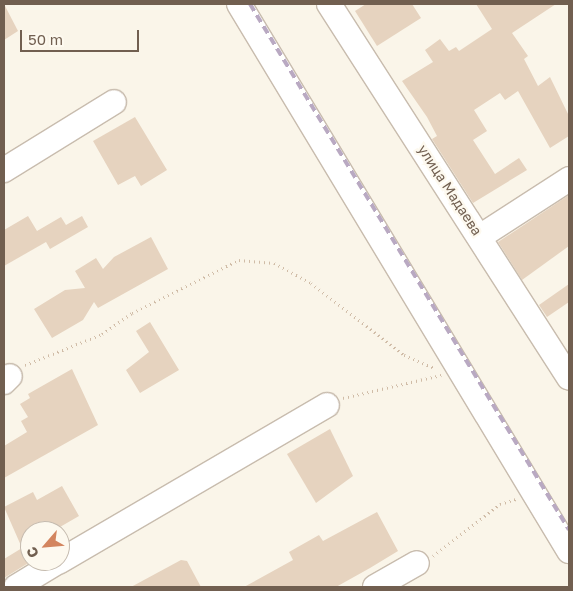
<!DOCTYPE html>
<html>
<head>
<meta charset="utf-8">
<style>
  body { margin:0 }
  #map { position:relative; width:573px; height:591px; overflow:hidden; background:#faf5e9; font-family:"Golos Text",sans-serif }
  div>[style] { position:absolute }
  .building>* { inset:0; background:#e6d3bf }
  .path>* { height:3px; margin-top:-1.5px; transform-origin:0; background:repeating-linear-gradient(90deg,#d0bca7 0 1px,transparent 0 5px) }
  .roads { filter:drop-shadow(1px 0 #c8bcae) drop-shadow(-1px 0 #c8bcae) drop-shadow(0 1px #c8bcae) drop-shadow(0 -1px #c8bcae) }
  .minor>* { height:24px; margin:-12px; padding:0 12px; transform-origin:12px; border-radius:12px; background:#fff }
  .rail>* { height:4px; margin-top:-2px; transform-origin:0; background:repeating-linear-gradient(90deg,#b9a9c2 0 8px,transparent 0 13px) }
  span { translate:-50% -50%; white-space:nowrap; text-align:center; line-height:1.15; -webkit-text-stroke:4.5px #fdf9ef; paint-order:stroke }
  .street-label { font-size:14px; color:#715f50 }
  .frame { position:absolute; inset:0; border:5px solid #715f50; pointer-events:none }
  .north { position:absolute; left:20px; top:521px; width:50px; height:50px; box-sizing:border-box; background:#fdf9ef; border:1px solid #c5bbaf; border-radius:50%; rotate:243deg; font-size:14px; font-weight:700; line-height:20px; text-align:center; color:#715f50 }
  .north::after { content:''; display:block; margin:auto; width:18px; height:22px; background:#d3855f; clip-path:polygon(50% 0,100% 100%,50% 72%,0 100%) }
  .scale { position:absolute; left:20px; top:30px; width:119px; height:22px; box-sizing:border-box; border:2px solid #715f50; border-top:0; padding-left:6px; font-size:15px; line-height:18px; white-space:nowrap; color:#715f50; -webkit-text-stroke:4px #fdf9ef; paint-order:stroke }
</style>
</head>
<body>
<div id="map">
  <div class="building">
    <i style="clip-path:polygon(4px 4px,18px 31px,4px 40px)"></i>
    <i style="clip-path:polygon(366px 4px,412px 4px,421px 18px,377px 46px,355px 11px)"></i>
    <i style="clip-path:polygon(476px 4px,556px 4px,512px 33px,528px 56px,524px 59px,538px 86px,550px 77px,569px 116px,569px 136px,550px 148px,518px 91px,505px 100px,500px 93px,474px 110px,487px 131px,473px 140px,495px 174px,519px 158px,527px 170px,473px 203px,432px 139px,437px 136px,427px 117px,402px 81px,433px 62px,425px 50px,440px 39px,449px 51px,456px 47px,459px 51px,492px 29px)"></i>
    <i style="clip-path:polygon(135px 117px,167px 170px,141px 186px,135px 176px,118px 185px,93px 141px)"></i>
    <i style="clip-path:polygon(569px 195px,569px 246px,522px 280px,498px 242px)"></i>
    <i style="clip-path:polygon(28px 216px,37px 231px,61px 217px,66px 225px,82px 216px,88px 227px,50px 249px,46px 242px,4px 266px,4px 230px)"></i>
    <i style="clip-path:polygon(151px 237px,168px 269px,98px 308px,94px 302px,83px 320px,52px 338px,34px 309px,65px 290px,85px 288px,75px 271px,96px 258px,103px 269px,114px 257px)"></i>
    <i style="clip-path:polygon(569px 284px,569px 302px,547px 317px,539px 305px)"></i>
    <i style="clip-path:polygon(150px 322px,179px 370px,140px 393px,126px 370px,149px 352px,136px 331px)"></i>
    <i style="clip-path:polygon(72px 369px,98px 425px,4px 478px,4px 446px,27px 432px,21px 421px,28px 417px,20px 404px,30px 398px,28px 394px)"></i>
    <i style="clip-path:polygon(330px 429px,353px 476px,316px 503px,287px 454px)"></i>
    <i style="clip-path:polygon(62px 486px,79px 516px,53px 531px,30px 531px,30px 562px,4px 578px,4px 559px,22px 548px,4px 507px,33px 492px,37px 500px)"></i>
    <i style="clip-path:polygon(377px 512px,398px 551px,370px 568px,336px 587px,244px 587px,293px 560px,289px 552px,319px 535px,323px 541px)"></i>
    <i style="clip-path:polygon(181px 560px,187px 561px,201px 587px,131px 587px)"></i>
  </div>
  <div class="path">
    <i style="left:25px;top:365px;width:83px;rotate:-21.9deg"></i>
    <i style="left:102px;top:334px;width:37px;rotate:-35deg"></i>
    <i style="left:132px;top:313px;width:119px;rotate:-26.4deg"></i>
    <i style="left:239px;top:260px;width:35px;rotate:5deg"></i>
    <i style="left:274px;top:263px;width:42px;rotate:28.4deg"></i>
    <i style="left:311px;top:283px;width:118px;rotate:37.7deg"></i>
    <i style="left:404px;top:355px;width:34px;rotate:23deg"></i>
    <i style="left:343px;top:398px;width:101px;rotate:-13.2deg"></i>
    <i style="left:433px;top:556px;width:85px;rotate:-37.8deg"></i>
    <i style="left:500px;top:504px;width:17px;rotate:-17deg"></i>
  </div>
  <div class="roads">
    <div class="minor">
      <i style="left:239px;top:4px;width:639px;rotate:58.9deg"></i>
      <i style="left:329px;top:4px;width:444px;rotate:57.3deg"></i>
      <i style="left:4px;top:170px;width:129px;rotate:-31.7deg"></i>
      <i style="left:481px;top:236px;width:105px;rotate:-32.9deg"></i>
      <i style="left:4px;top:382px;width:8px;rotate:-45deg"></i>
      <i style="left:60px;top:561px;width:309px;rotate:-30.3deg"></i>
      <i style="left:16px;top:587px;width:50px;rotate:-31.2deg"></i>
      <i style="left:375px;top:587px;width:48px;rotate:-29.7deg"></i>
    </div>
  </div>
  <div class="rail">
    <i style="left:250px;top:4px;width:615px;rotate:58.76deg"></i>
  </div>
  <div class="street-label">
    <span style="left:450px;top:190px;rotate:57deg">улица Мадаева</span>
  </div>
  <div class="frame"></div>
  <div class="north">С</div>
  <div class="scale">50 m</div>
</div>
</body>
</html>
